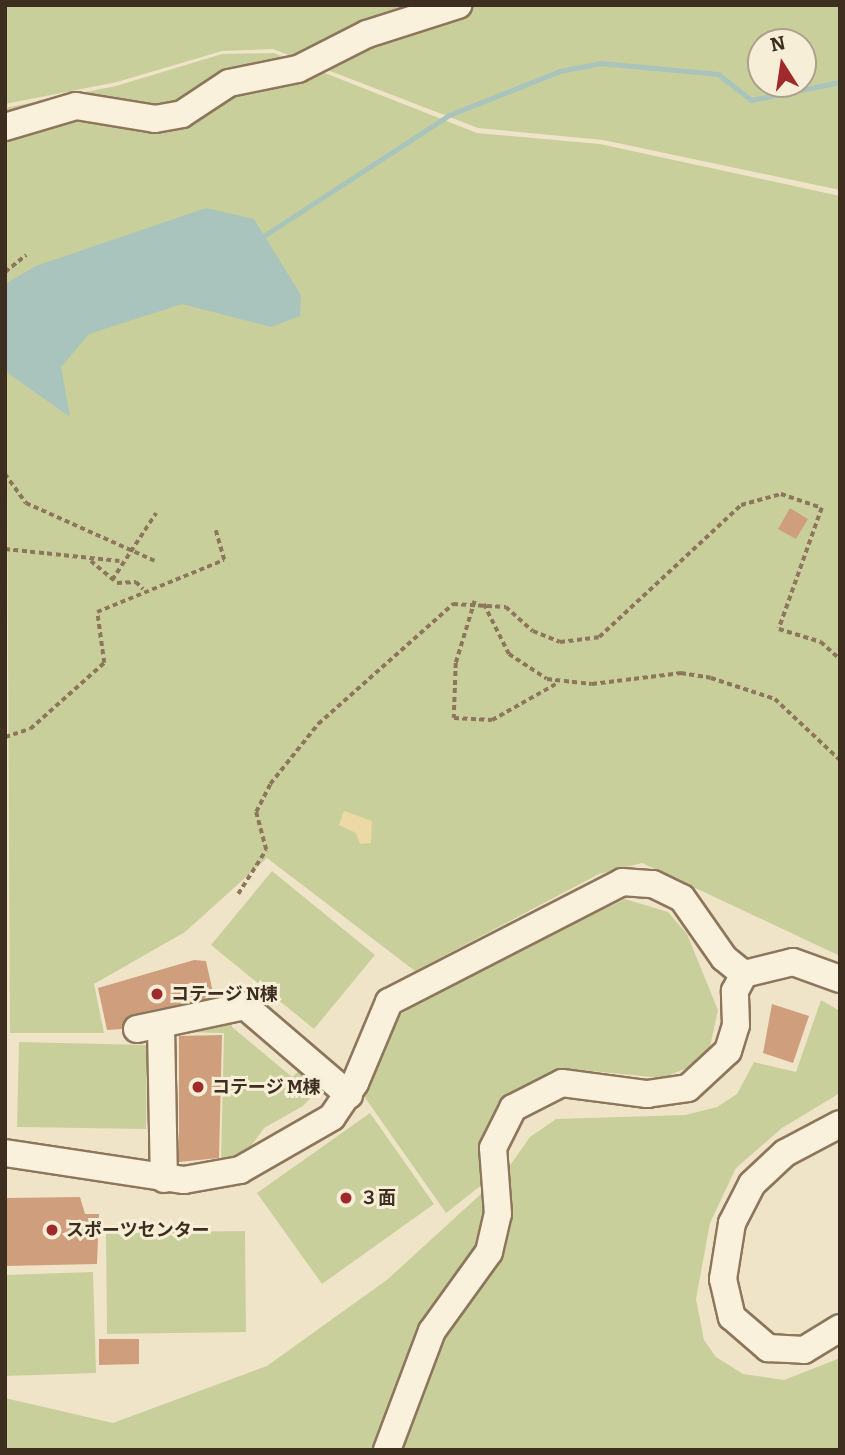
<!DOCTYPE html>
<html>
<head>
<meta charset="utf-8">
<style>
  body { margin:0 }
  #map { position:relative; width:845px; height:1455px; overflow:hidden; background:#f0e4c8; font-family:Bitter,"Noto Sans JP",serif }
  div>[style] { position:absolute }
  .green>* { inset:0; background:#c9cf9b }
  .sand>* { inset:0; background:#ecd9a5 }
  .water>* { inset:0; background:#a9c4bc }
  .stream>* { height:5px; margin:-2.5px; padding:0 2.5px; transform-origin:2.5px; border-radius:2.5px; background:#a9c4bc }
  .building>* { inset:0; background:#cf9f7d }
  .path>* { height:3.5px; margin-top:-1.75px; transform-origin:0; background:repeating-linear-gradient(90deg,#8d765c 0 5px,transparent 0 8.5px) }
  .roads { filter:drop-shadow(2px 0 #8d765c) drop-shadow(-2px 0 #8d765c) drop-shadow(0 2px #8d765c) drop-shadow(0 -2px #8d765c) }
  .minor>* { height:26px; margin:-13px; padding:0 13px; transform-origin:13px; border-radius:13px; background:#faf1dc }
  .dots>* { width:19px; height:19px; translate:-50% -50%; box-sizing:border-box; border:4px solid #f7eed8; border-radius:50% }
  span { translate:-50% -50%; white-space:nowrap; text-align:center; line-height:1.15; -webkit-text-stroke:6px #f7eed8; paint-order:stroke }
  .poi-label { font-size:18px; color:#3d2e20; font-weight:700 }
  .left { translate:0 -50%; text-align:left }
  .frame { position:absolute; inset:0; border:7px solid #3d2e20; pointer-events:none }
  .north { position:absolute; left:747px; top:28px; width:70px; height:70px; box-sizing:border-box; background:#f7eed8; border:2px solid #ada18e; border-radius:50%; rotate:348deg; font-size:19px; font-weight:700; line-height:28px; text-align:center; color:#3d2e20 }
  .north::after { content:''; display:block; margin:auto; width:24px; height:32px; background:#9e2a2b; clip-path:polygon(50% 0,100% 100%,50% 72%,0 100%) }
</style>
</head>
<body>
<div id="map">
  <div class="green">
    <i style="clip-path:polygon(evenodd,5px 5px,840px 5px,840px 190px,603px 140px,478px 128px,273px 49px,222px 51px,117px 82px,5px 104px,5px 5px,761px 42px,803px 42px,803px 84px,761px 84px,761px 42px)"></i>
    <i style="clip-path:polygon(274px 53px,477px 133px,600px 144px,840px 196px,840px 956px,642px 863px,599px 874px,415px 971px,267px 858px,185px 932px,94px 984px,104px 1033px,10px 1033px,5px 108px,116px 86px,222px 54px)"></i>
    <i style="clip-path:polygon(272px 871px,375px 955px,314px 1029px,211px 945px)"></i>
    <i style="clip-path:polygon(625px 899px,668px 912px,687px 934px,718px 1010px,710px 1047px,690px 1067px,662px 1078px,571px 1069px,512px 1092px,483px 1137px,483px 1184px,446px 1213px,361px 1092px,386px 1026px,430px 993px)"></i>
    <i style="clip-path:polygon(821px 1000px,840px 1011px,840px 1093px,782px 1128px,736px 1168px,710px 1223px,696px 1299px,704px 1340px,716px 1357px,743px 1374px,784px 1380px,840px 1358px,840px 1450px,5px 1450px,5px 1398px,113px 1423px,267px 1366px,388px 1279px,506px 1171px,530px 1137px,556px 1119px,685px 1115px,717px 1107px,737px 1094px,754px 1062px,796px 1072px)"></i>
    <i style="clip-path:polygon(230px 1014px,232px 1027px,292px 1077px,300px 1070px,322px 1086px,303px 1106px,264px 1128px,246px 1153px,221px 1161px,224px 1033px,179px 1032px)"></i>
    <i style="clip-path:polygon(19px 1042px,147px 1045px,146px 1129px,17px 1127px)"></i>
    <i style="clip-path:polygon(370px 1113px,434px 1204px,322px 1284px,257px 1193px)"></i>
    <i style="clip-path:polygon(245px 1231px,246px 1332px,107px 1334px,106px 1233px)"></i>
    <i style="clip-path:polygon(93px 1272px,96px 1373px,5px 1376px,5px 1275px)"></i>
  </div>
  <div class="sand">
    <i style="clip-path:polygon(344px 811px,372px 821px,371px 843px,360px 844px,356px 833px,339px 825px)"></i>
  </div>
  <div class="water">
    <i style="clip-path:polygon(206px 208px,254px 219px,301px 295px,300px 316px,271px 327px,182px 304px,89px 334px,61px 367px,70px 417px,5px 371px,5px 284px,36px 266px)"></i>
  </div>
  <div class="stream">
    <i style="left:265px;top:235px;width:220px;rotate:-33.1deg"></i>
    <i style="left:449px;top:115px;width:119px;rotate:-21.6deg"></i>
    <i style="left:560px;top:71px;width:42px;rotate:-11deg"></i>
    <i style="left:601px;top:63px;width:118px;rotate:5.4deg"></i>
    <i style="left:718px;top:74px;width:42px;rotate:38.2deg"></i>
    <i style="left:751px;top:100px;width:91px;rotate:-11.4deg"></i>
  </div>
  <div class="building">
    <i style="clip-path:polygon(790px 508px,808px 519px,796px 539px,778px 529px)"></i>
    <i style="clip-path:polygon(194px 960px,206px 961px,214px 997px,134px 1014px,122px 1029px,107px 1030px,98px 988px)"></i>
    <i style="clip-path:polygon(772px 1004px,809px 1016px,793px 1063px,763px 1053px)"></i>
    <i style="clip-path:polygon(222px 1035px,219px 1158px,179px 1162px,179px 1036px)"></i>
    <i style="clip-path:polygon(80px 1197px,85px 1214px,99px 1214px,97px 1264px,5px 1266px,5px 1198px)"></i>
    <i style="clip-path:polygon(99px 1339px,139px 1339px,139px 1364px,99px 1365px)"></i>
  </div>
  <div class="path">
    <i style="left:5px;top:272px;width:27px;rotate:-39deg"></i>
    <i style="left:5px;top:474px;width:36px;rotate:54deg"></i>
    <i style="left:26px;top:503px;width:141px;rotate:24.2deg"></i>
    <i style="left:5px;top:549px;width:115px;rotate:6deg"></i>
    <i style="left:91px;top:561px;width:34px;rotate:40deg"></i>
    <i style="left:117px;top:583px;width:19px;rotate:-3deg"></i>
    <i style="left:136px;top:582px;width:10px;rotate:45deg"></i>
    <i style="left:112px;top:580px;width:80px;rotate:-56.7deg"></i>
    <i style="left:475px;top:601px;width:65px;rotate:107deg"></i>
    <i style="left:456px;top:663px;width:55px;rotate:92.1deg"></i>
    <i style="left:454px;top:718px;width:38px;rotate:3deg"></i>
    <i style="left:492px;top:720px;width:73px;rotate:-29.4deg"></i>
    <i style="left:484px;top:604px;width:56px;rotate:63.4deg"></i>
    <i style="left:509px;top:654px;width:45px;rotate:33.3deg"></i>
    <i style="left:547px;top:679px;width:45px;rotate:6.3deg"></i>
    <i style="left:592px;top:684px;width:90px;rotate:-7deg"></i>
    <i style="left:681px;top:673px;width:30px;rotate:9deg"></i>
    <i style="left:711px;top:678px;width:67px;rotate:18.2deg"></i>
    <i style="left:775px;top:699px;width:89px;rotate:43.2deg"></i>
    <i style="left:5px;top:737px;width:26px;rotate:-18deg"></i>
    <i style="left:30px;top:729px;width:99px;rotate:-41.7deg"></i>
    <i style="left:104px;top:663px;width:51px;rotate:-97.8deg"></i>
    <i style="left:97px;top:612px;width:137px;rotate:-22.3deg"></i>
    <i style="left:224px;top:560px;width:33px;rotate:-106deg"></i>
    <i style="left:238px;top:894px;width:52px;rotate:-57.5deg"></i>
    <i style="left:266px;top:850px;width:39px;rotate:-105deg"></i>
    <i style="left:256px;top:812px;width:31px;rotate:-63deg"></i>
    <i style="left:270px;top:784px;width:77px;rotate:-51.3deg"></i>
    <i style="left:318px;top:724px;width:181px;rotate:-41.6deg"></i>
    <i style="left:453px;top:604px;width:53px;rotate:3.2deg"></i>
    <i style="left:506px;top:607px;width:36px;rotate:42deg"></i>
    <i style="left:533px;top:631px;width:29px;rotate:22deg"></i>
    <i style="left:560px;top:642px;width:39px;rotate:-7deg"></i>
    <i style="left:599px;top:637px;width:194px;rotate:-42.9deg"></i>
    <i style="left:741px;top:505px;width:41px;rotate:-15.4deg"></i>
    <i style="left:781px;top:494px;width:43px;rotate:18.9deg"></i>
    <i style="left:822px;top:508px;width:128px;rotate:109.6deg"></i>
    <i style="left:779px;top:629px;width:44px;rotate:17.2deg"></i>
    <i style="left:821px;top:642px;width:25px;rotate:42deg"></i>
  </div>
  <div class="roads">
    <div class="minor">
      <i style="left:5px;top:127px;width:74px;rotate:-16.5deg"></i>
      <i style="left:76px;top:106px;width:80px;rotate:9.3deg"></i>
      <i style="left:155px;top:119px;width:27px;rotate:-10deg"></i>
      <i style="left:182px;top:114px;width:56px;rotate:-33.4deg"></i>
      <i style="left:229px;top:83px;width:70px;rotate:-11.5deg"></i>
      <i style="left:298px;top:69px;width:77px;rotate:-26.9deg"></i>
      <i style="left:367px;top:34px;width:96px;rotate:-17.7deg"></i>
      <i style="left:161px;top:1027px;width:152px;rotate:88.9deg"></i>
      <i style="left:137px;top:1029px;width:110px;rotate:-12deg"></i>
      <i style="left:245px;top:1006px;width:137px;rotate:40.6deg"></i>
      <i style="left:840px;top:1124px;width:62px;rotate:152.2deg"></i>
      <i style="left:785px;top:1153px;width:45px;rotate:136.8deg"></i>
      <i style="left:752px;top:1184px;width:44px;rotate:117.1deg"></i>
      <i style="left:732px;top:1223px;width:57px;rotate:99.1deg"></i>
      <i style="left:723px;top:1279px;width:39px;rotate:77deg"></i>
      <i style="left:732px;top:1317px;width:48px;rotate:40.7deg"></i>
      <i style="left:768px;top:1348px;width:36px;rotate:3deg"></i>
      <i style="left:804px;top:1350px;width:42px;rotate:-31.4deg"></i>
      <i style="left:5px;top:1153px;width:181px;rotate:8.6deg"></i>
      <i style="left:184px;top:1180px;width:57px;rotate:-10.1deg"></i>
      <i style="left:240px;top:1170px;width:106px;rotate:-29.9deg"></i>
      <i style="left:332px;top:1117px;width:41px;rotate:-55.9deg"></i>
      <i style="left:355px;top:1083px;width:88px;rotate:-67.2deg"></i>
      <i style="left:389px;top:1002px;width:262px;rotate:-27.2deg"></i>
      <i style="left:622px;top:882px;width:31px;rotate:4deg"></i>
      <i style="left:653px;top:884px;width:32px;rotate:26deg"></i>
      <i style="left:682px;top:898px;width:73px;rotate:55deg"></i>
      <i style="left:724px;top:958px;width:26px;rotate:39deg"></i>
      <i style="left:387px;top:1450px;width:127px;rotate:-69.3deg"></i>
      <i style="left:432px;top:1331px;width:97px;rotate:-54.2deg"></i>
      <i style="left:489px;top:1252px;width:39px;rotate:-77deg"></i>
      <i style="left:498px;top:1214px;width:66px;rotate:-94.3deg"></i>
      <i style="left:493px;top:1148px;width:45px;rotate:-63.4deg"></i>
      <i style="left:513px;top:1108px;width:55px;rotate:-27deg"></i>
      <i style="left:562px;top:1083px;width:86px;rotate:7.4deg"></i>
      <i style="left:647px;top:1094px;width:41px;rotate:-8.3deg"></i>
      <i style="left:688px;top:1088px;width:54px;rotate:-42.8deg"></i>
      <i style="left:728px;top:1051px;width:27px;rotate:-73deg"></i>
      <i style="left:736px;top:1025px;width:34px;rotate:-92deg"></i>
      <i style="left:735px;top:991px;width:19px;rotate:-62deg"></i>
      <i style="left:744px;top:974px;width:50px;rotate:-13.8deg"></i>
      <i style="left:793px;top:962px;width:50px;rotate:19.9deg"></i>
    </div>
  </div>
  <div class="dots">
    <i style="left:157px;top:994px;background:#9e2a2b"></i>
    <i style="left:198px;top:1087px;background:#9e2a2b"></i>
    <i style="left:346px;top:1198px;background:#9e2a2b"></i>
    <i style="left:52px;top:1230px;background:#9e2a2b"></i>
  </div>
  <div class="poi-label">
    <span class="left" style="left:171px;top:994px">コテージ N棟</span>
    <span class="left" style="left:212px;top:1087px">コテージ M棟</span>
    <span class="left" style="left:360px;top:1198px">３面</span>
    <span class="left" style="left:66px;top:1230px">スポーツセンター</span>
  </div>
  <div class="frame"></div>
  <div class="north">N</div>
</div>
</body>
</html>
